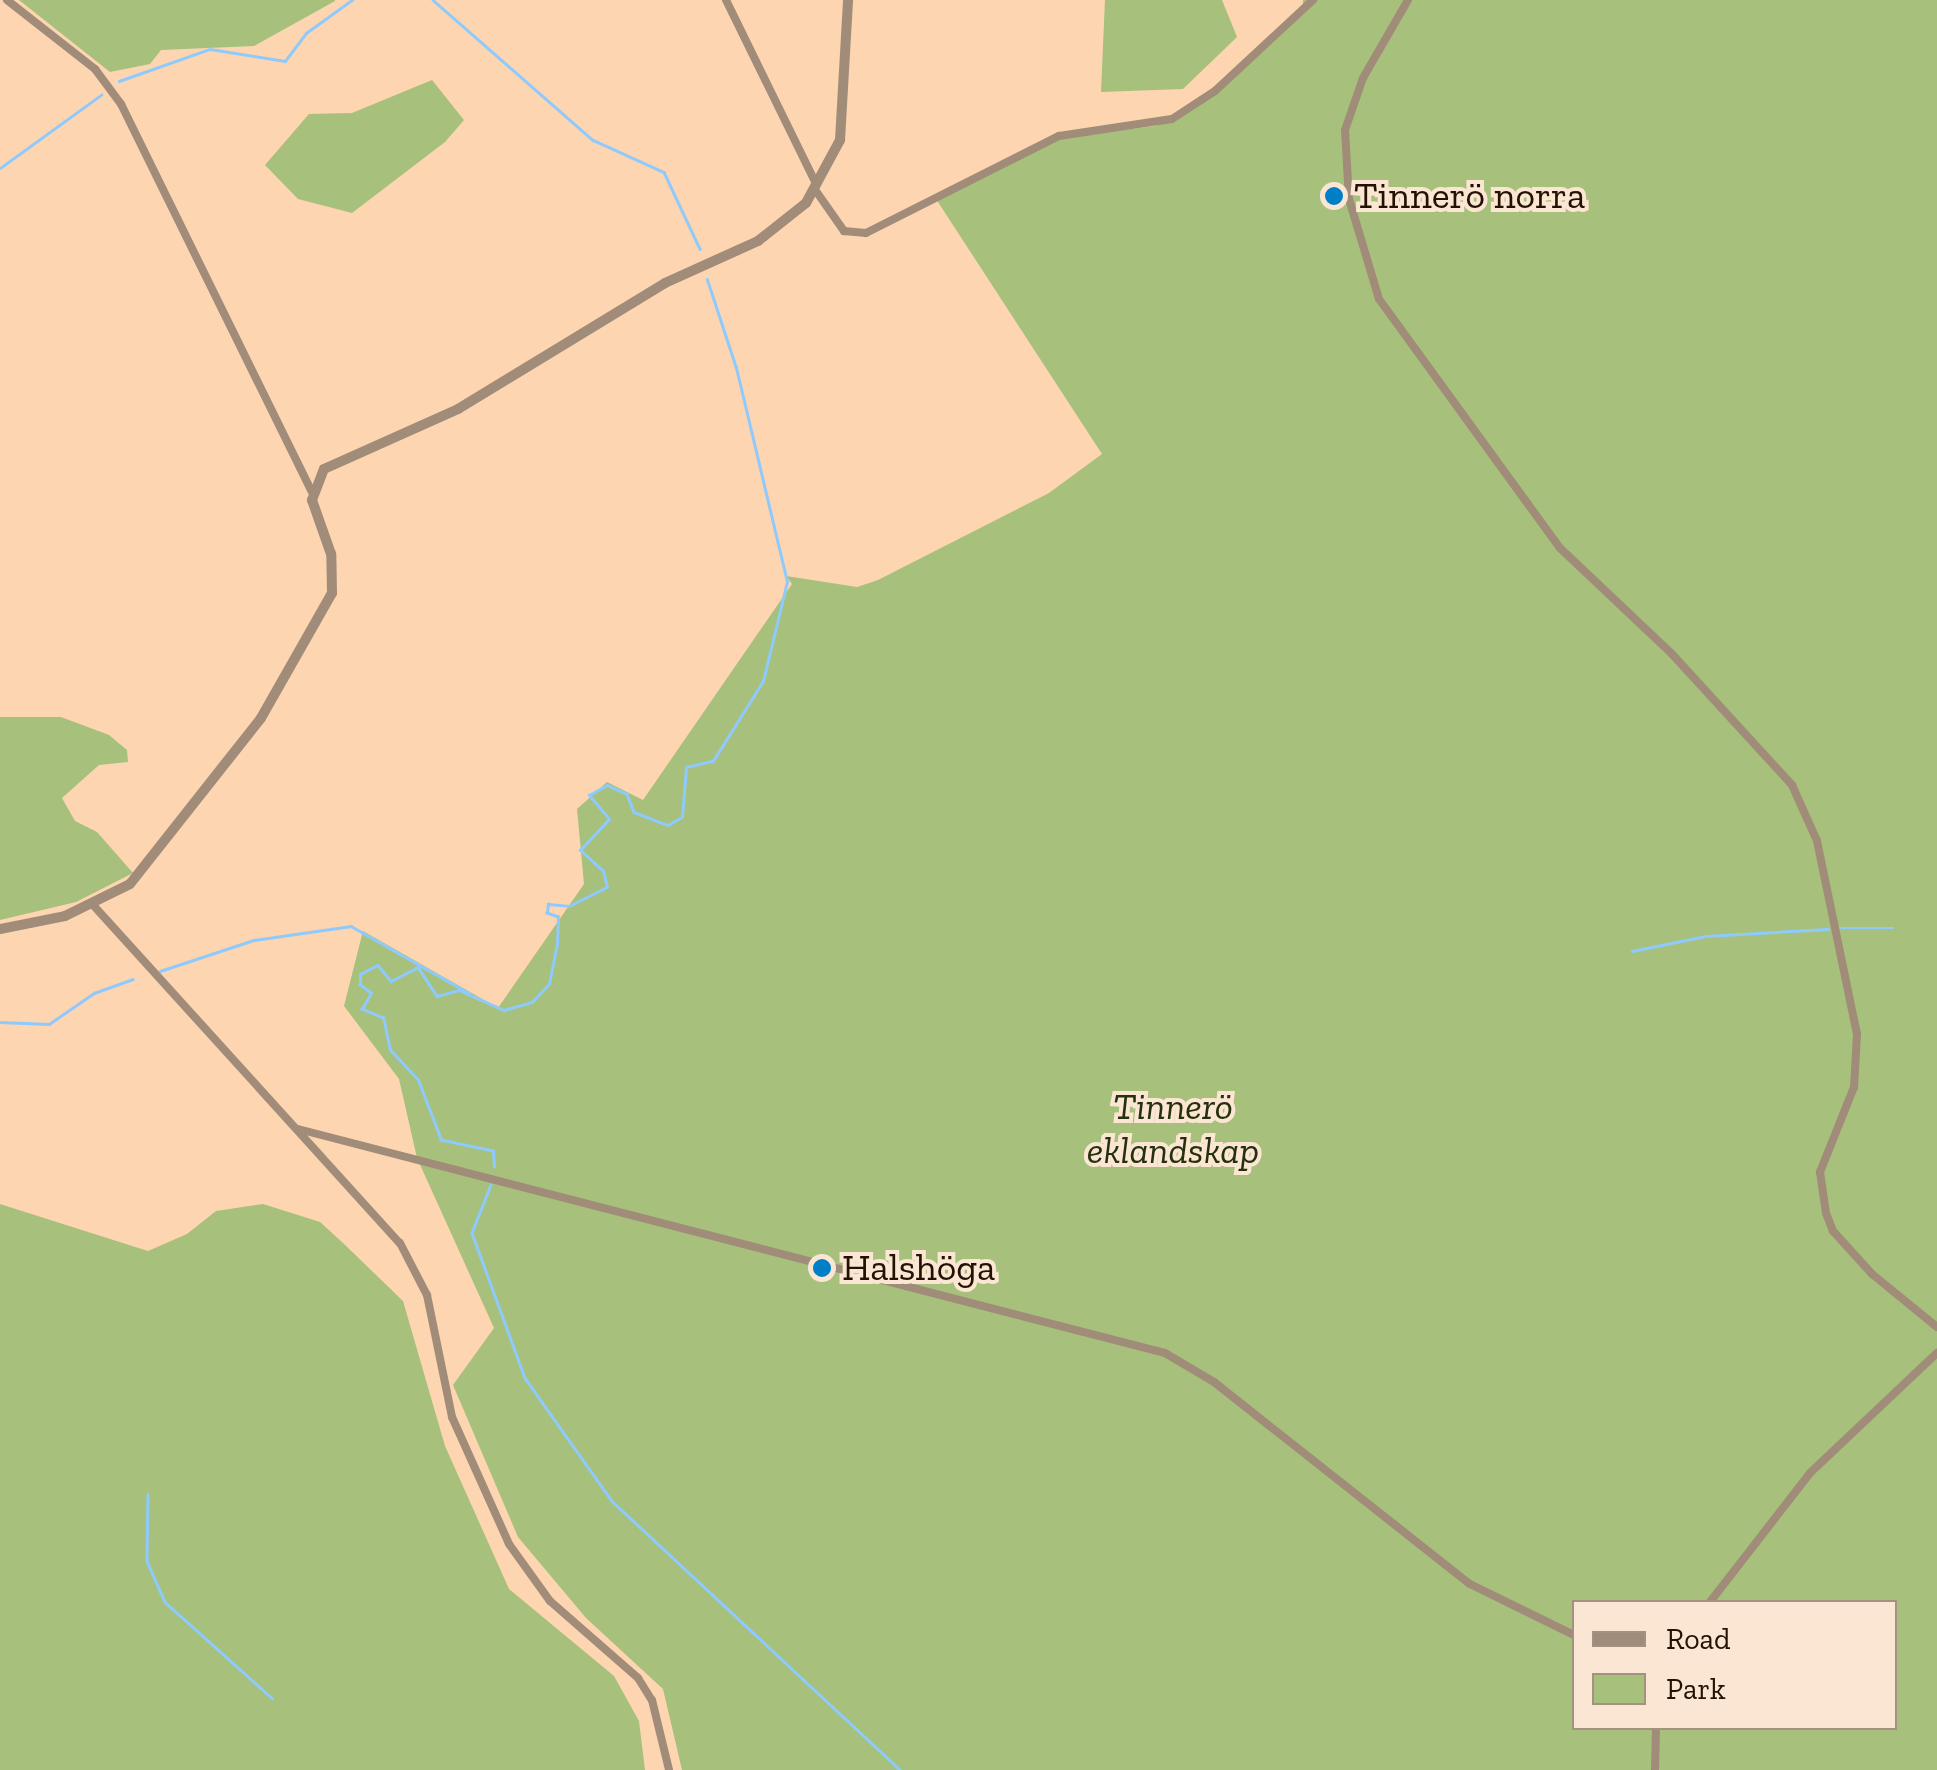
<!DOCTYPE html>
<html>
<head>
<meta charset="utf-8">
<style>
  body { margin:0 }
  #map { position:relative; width:1937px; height:1770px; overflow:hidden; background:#fdd5b1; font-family:"Zilla Slab",serif }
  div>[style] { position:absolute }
  .green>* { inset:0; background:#a7c07b }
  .stream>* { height:2.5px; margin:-1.25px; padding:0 1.25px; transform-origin:1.25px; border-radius:1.25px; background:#8fcafc }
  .minor>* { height:8px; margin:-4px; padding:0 4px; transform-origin:4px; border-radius:4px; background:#a08c79 }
  .tertiary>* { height:10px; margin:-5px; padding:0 5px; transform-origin:5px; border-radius:5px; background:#a08c79 }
  .dots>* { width:28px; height:28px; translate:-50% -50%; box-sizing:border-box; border:5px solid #fbe6d4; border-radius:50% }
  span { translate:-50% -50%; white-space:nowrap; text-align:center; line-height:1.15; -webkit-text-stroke:8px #fbe6d4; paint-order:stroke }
  .poi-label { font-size:38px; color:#231202 }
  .left { translate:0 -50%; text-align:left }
  .park-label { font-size:38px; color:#25300c; font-style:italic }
  .legend { position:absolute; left:1572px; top:1600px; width:325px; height:130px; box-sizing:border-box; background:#fbe6d4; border:2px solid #a59180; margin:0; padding:12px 18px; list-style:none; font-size:30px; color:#231202 }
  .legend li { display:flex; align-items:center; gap:20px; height:50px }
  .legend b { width:50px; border:2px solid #a59180 }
</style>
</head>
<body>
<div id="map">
  <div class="green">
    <i style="clip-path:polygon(19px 0,335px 0,335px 1px,254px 46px,161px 50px,150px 64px,110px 72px)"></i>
    <i style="clip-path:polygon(1105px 0,1222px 0,1237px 37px,1183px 89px,1101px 92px)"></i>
    <i style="clip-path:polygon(evenodd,1303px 0,1937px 0,1937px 1770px,682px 1770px,663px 1689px,586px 1618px,518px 1537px,453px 1385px,494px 1328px,417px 1158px,399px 1079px,344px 1006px,363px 931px,498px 1008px,584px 884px,577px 809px,607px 782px,643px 800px,792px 584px,786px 576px,857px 587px,878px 580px,1049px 493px,1102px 454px,936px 199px,1053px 139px,1155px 126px,1185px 112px,1216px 90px,1303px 8px,1303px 0,1574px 1602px,1894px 1602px,1894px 1728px,1574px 1728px,1574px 1602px)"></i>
    <i style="clip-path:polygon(432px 80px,464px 120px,445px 142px,352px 213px,298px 199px,265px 165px,309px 114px,352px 113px)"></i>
    <i style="clip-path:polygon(0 717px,61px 717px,109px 735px,127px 750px,128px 762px,99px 765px,62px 798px,75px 821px,97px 832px,133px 873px,76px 902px,0 920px)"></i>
    <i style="clip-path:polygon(0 1204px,148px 1251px,187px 1234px,216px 1211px,263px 1204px,320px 1222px,343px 1243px,403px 1301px,445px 1446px,509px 1589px,614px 1676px,639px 1721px,645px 1770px,0 1770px)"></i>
  </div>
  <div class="stream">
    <i style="left:433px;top:0;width:213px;rotate:41.2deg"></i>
    <i style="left:593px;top:140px;width:78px;rotate:24.3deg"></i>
    <i style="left:664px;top:172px;width:85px;rotate:64.9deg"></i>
    <i style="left:119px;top:81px;width:96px;rotate:-19.4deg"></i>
    <i style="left:210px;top:49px;width:76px;rotate:9.1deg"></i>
    <i style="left:285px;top:61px;width:35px;rotate:-53deg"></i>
    <i style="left:306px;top:33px;width:57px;rotate:-35.7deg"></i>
    <i style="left:0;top:168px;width:125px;rotate:-35.9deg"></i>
    <i style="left:1840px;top:928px;width:53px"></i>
    <i style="left:1632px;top:951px;width:76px;rotate:-11.5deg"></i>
    <i style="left:1706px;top:936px;width:122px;rotate:-3.3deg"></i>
    <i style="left:160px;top:971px;width:99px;rotate:-18.3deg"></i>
    <i style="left:254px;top:940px;width:98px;rotate:-8.2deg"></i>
    <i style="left:351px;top:926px;width:136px;rotate:29.6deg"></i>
    <i style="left:0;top:1022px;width:49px;rotate:2.3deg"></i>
    <i style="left:49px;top:1024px;width:55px;rotate:-34.6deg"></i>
    <i style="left:94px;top:993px;width:41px;rotate:-19.7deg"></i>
    <i style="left:494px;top:1167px;width:16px;rotate:-94deg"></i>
    <i style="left:493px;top:1151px;width:53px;rotate:-168.1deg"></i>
    <i style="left:441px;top:1140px;width:64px;rotate:-111deg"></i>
    <i style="left:418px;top:1080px;width:41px;rotate:-133deg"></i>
    <i style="left:390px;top:1050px;width:33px;rotate:-102deg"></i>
    <i style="left:383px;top:1018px;width:23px;rotate:-157deg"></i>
    <i style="left:362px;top:1009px;width:18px;rotate:-61deg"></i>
    <i style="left:371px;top:993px;width:14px;rotate:-144deg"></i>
    <i style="left:360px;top:985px;width:11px;rotate:-90deg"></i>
    <i style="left:360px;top:974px;width:20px;rotate:-27deg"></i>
    <i style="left:378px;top:965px;width:21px;rotate:51deg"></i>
    <i style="left:391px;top:981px;width:30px;rotate:-27deg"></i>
    <i style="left:418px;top:967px;width:35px;rotate:57deg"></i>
    <i style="left:437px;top:996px;width:23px;rotate:-15deg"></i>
    <i style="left:459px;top:990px;width:49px;rotate:24deg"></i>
    <i style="left:504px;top:1010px;width:29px;rotate:-16deg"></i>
    <i style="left:532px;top:1002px;width:25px;rotate:-47deg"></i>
    <i style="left:549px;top:984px;width:41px;rotate:-78.7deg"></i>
    <i style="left:557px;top:944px;width:27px;rotate:-88deg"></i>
    <i style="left:558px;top:917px;width:12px;rotate:-160deg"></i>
    <i style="left:547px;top:913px;width:9px;rotate:-84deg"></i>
    <i style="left:548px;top:904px;width:21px;rotate:5deg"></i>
    <i style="left:569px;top:906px;width:42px;rotate:-26.6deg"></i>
    <i style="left:607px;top:887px;width:16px;rotate:-104deg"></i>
    <i style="left:603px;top:871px;width:31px;rotate:-138deg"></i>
    <i style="left:580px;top:850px;width:42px;rotate:-46.9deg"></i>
    <i style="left:609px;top:819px;width:31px;rotate:-130deg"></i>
    <i style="left:589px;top:795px;width:21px;rotate:-29deg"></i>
    <i style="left:607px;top:785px;width:22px;rotate:24deg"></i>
    <i style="left:627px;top:794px;width:19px;rotate:69deg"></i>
    <i style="left:634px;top:812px;width:36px;rotate:21deg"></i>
    <i style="left:668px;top:825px;width:16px;rotate:-30deg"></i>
    <i style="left:682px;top:817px;width:50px;rotate:-85.4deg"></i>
    <i style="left:686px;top:767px;width:28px;rotate:-13deg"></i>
    <i style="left:713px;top:761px;width:94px;rotate:-58deg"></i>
    <i style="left:763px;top:681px;width:102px;rotate:-76.4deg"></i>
    <i style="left:787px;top:582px;width:220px;rotate:-103.4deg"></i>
    <i style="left:736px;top:368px;width:93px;rotate:-108.2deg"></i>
    <i style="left:491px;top:1185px;width:52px;rotate:111.6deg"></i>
    <i style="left:472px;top:1233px;width:154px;rotate:69.9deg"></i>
    <i style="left:525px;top:1378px;width:151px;rotate:54.7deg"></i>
    <i style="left:612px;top:1501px;width:394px;rotate:43deg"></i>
    <i style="left:148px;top:1494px;width:67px;rotate:90.9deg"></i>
    <i style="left:147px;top:1561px;width:45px;rotate:66.3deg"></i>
    <i style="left:165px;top:1602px;width:144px;rotate:41.9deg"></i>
  </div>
  <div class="minor">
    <i style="left:7px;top:0;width:112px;rotate:38.1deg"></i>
    <i style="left:95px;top:69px;width:44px;rotate:53.4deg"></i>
    <i style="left:121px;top:104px;width:432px;rotate:63.8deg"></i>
    <i style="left:726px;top:0;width:205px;rotate:63.9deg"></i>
    <i style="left:1408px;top:0;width:90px;rotate:120deg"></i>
    <i style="left:1363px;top:78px;width:55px;rotate:109.1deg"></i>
    <i style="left:1345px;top:130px;width:69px;rotate:86.7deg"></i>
    <i style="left:1349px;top:199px;width:104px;rotate:73.3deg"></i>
    <i style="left:1379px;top:299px;width:308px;rotate:54deg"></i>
    <i style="left:1560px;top:548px;width:154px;rotate:43.4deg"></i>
    <i style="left:1672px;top:654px;width:178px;rotate:47.5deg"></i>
    <i style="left:1792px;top:785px;width:61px;rotate:65.9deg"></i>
    <i style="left:1817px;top:841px;width:197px;rotate:78.3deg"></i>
    <i style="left:1857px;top:1034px;width:53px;rotate:93.2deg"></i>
    <i style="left:1854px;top:1087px;width:92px;rotate:111.8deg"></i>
    <i style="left:1820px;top:1172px;width:41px;rotate:81.7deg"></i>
    <i style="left:1826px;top:1213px;width:19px;rotate:69deg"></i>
    <i style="left:1833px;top:1231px;width:58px;rotate:47.8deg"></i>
    <i style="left:1872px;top:1274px;width:84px;rotate:39.2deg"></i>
    <i style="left:816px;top:191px;width:49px;rotate:55deg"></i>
    <i style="left:844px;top:231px;width:22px;rotate:5deg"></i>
    <i style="left:866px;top:233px;width:216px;rotate:-26.7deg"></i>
    <i style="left:1059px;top:136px;width:114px;rotate:-8.6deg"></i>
    <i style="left:1172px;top:119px;width:51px;rotate:-33.1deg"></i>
    <i style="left:1215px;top:91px;width:134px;rotate:-42.9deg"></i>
    <i style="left:94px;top:906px;width:455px;rotate:47.8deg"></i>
    <i style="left:400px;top:1243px;width:59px;rotate:62.6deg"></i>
    <i style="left:427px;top:1295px;width:125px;rotate:78.4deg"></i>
    <i style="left:452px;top:1417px;width:139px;rotate:65.8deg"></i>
    <i style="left:509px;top:1544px;width:70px;rotate:54.3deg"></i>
    <i style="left:550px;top:1601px;width:117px;rotate:41.2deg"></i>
    <i style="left:638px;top:1678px;width:26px;rotate:58deg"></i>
    <i style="left:652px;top:1700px;width:72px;rotate:76.3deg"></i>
    <i style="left:298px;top:1129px;width:895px;rotate:14.49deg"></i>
    <i style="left:1165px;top:1353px;width:57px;rotate:30.6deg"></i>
    <i style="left:1214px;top:1382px;width:326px;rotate:38.3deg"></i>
    <i style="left:1470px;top:1584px;width:116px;rotate:26.1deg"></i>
    <i style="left:1710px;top:1602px;width:163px;rotate:-52.2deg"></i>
    <i style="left:1810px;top:1473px;width:175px;rotate:-43.4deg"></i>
    <i style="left:1655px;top:1770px;width:42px;rotate:-88.6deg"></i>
  </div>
  <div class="tertiary">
    <i style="left:0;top:929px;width:66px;rotate:-11.3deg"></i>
    <i style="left:65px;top:916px;width:72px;rotate:-26.2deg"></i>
    <i style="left:130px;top:884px;width:211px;rotate:-51.7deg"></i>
    <i style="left:261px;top:718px;width:144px;rotate:-60.4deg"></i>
    <i style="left:332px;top:593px;width:39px;rotate:-91deg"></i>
    <i style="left:331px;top:554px;width:57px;rotate:-109.4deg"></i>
    <i style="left:312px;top:500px;width:33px;rotate:-69deg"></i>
    <i style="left:324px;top:469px;width:147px;rotate:-24.1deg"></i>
    <i style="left:458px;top:409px;width:242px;rotate:-31.3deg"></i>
    <i style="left:665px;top:283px;width:102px;rotate:-24.3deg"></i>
    <i style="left:758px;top:241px;width:61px;rotate:-38.4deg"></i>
    <i style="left:806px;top:203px;width:72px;rotate:-61.6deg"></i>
    <i style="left:840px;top:140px;width:140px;rotate:-86.7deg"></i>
  </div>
  <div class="dots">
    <i style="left:1334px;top:196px;background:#007fc7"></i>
    <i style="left:822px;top:1268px;background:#007fc7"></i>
  </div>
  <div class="poi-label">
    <span class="left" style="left:1354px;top:196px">Tinnerö norra</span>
    <span class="left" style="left:842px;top:1268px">Halshöga</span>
  </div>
  <div class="park-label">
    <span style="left:1173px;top:1129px">Tinnerö<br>eklandskap</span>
  </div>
  <ul class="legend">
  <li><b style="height:12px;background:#a08c79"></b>Road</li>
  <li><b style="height:28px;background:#a7c07b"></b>Park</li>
  </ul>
</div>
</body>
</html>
